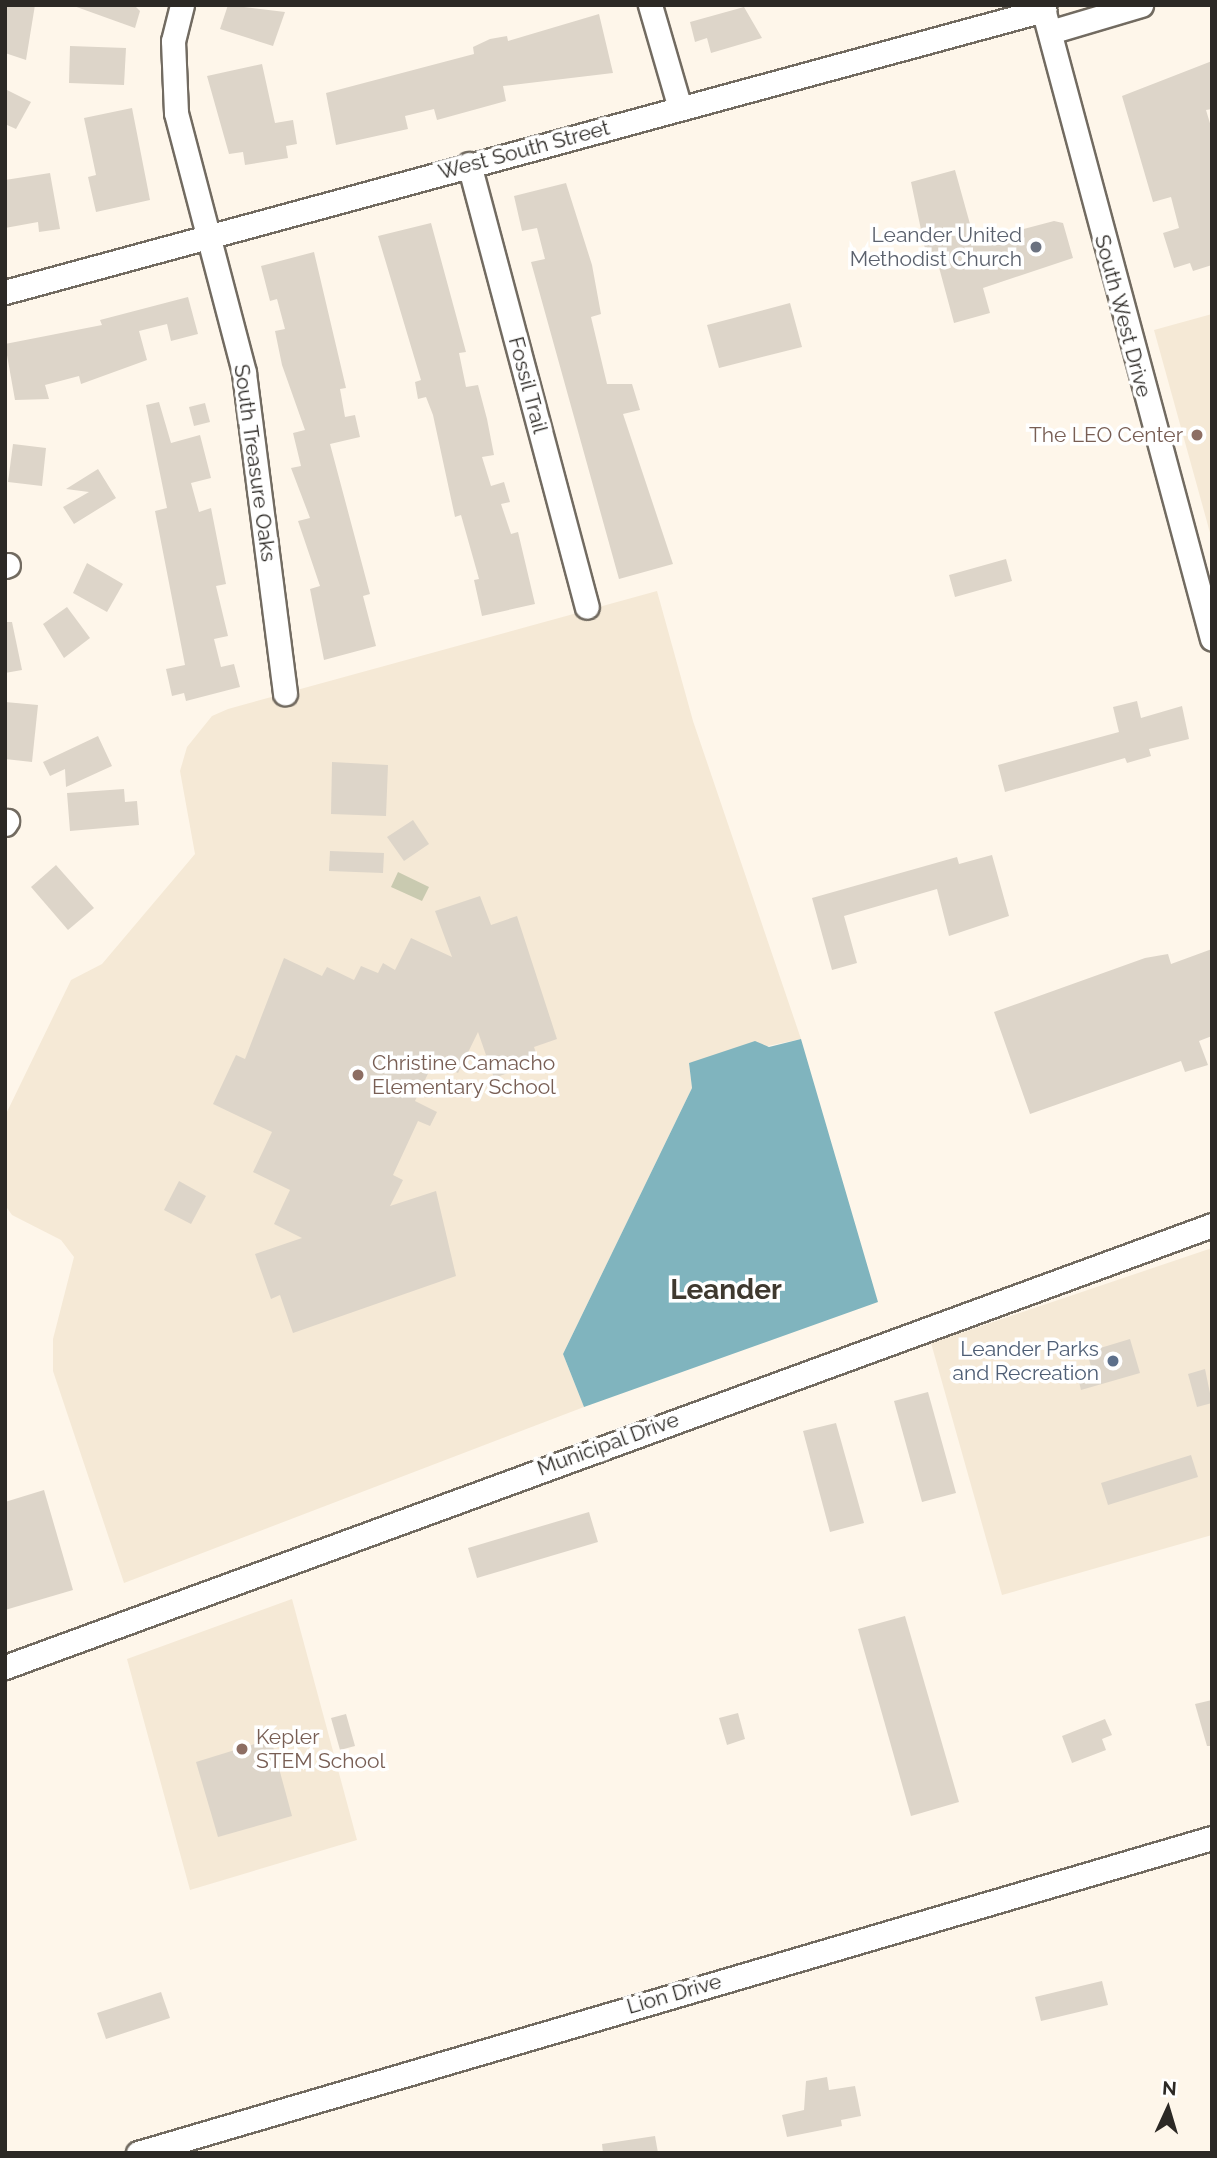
<!DOCTYPE html>
<html>
<head>
<meta charset="utf-8">
<style>
  body { margin:0 }
  #map { position:relative; width:1217px; height:2158px; overflow:hidden; background:#fef6ea; font-family:Raleway,sans-serif }
  div>[style] { position:absolute }
  .built>* { inset:0; background:#f5e9d6 }
  .green>* { inset:0; background:#c9cab0 }
  .water>* { inset:0; background:#80b4be }
  .building>* { inset:0; background:#ddd5c9 }
  .roads { filter:drop-shadow(2px 0 #726b61) drop-shadow(-2px 0 #726b61) drop-shadow(0 2px #726b61) drop-shadow(0 -2px #726b61) }
  .minor>* { height:23px; margin:-11.5px; padding:0 11.5px; transform-origin:11.5px; border-radius:11.5px; background:#fff }
  .dots>* { width:19px; height:19px; translate:-50% -50%; box-sizing:border-box; border:4px solid #fff; border-radius:50% }
  span { translate:-50% -50%; white-space:nowrap; text-align:center; line-height:1.15; -webkit-text-stroke:7px #fff; paint-order:stroke }
  .street-label { font-size:21px; color:#2c2925 }
  .worship-label { font-size:21px; color:#5b616d }
  .right { translate:-100% -50%; text-align:right }
  .education-label { font-size:21px; color:#785e54 }
  .left { translate:0 -50%; text-align:left }
  .service-label { font-size:21px; color:#4e5e75 }
  .district-label { font-size:28px; color:#3f392f; font-weight:700 }
  .frame { position:absolute; inset:0; border:7px solid #2c2925; pointer-events:none }
  .north { position:absolute; left:1133px; top:2074px; width:70px; height:70px; -webkit-text-stroke:5px #fff; paint-order:stroke; rotate:4deg; font-size:19px; font-weight:700; line-height:28px; text-align:center; color:#2c2925 }
  .north::after { content:''; display:block; margin:auto; width:24px; height:32px; background:#2c2925; clip-path:polygon(50% 0,100% 100%,50% 72%,0 100%) }
</style>
</head>
<body>
<div id="map">
  <div class="built">
    <i style="clip-path:polygon(1212px 314px,1212px 540px,1154px 330px)"></i>
    <i style="clip-path:polygon(657px 591px,693px 721px,801px 1039px,689px 1063px,692px 1088px,563px 1354px,584px 1407px,124px 1583px,53px 1371px,53px 1339px,74px 1257px,61px 1240px,12px 1215px,5px 1205px,5px 1116px,71px 980px,102px 964px,195px 854px,180px 771px,187px 747px,212px 716px,228px 709px)"></i>
    <i style="clip-path:polygon(1212px 1248px,1212px 1535px,1002px 1595px,931px 1343px)"></i>
    <i style="clip-path:polygon(292px 1599px,357px 1840px,190px 1890px,127px 1659px)"></i>
  </div>
  <div class="green">
    <i style="clip-path:polygon(398px 872px,429px 887px,422px 901px,391px 887px)"></i>
  </div>
  <div class="water">
    <i style="clip-path:polygon(801px 1039px,878px 1302px,584px 1407px,563px 1354px,692px 1088px,689px 1063px,755px 1041px,769px 1047px)"></i>
  </div>
  <div class="building">
    <i style="clip-path:polygon(5px 5px,35px 5px,26px 60px,5px 53px)"></i>
    <i style="clip-path:polygon(71px 5px,134px 5px,140px 11px,135px 28px)"></i>
    <i style="clip-path:polygon(228px 5px,285px 12px,273px 46px,220px 29px)"></i>
    <i style="clip-path:polygon(744px 7px,762px 38px,711px 53px,707px 38px,695px 42px,690px 22px)"></i>
    <i style="clip-path:polygon(599px 14px,613px 73px,503px 86px,506px 101px,437px 120px,434px 109px,405px 116px,408px 129px,336px 145px,326px 93px,474px 54px,473px 47px,490px 39px,507px 36px,508px 41px)"></i>
    <i style="clip-path:polygon(70px 46px,126px 48px,124px 85px,69px 83px)"></i>
    <i style="clip-path:polygon(1212px 61px,1212px 109px,1206px 110px,1212px 130px,1212px 265px,1193px 271px,1190px 263px,1174px 268px,1163px 233px,1179px 228px,1171px 197px,1153px 202px,1122px 96px)"></i>
    <i style="clip-path:polygon(262px 64px,275px 123px,293px 120px,297px 144px,286px 146px,288px 158px,245px 165px,243px 152px,229px 154px,207px 76px)"></i>
    <i style="clip-path:polygon(5px 89px,31px 102px,16px 129px,5px 124px)"></i>
    <i style="clip-path:polygon(132px 108px,150px 200px,96px 212px,88px 177px,96px 175px,84px 118px)"></i>
    <i style="clip-path:polygon(955px 170px,975px 242px,1054px 221px,1063px 223px,1073px 258px,983px 288px,990px 313px,954px 323px,937px 260px,928px 263px,911px 182px)"></i>
    <i style="clip-path:polygon(50px 173px,60px 229px,39px 232px,38px 222px,5px 228px,5px 180px)"></i>
    <i style="clip-path:polygon(566px 183px,592px 265px,601px 314px,591px 317px,607px 384px,632px 384px,640px 410px,623px 414px,673px 564px,619px 579px,531px 262px,545px 259px,537px 228px,522px 231px,514px 196px)"></i>
    <i style="clip-path:polygon(431px 223px,466px 352px,459px 353px,466px 387px,478px 385px,487px 419px,494px 455px,482px 457px,491px 486px,504px 482px,510px 502px,501px 504px,511px 534px,518px 532px,535px 604px,482px 616px,474px 580px,479px 579px,461px 515px,455px 517px,433px 415px,426px 397px,418px 399px,415px 382px,421px 380px,378px 236px)"></i>
    <i style="clip-path:polygon(314px 252px,346px 388px,340px 389px,345px 417px,355px 415px,360px 437px,330px 444px,370px 594px,363px 596px,376px 646px,324px 660px,310px 589px,320px 586px,298px 521px,310px 518px,291px 468px,301px 466px,293px 433px,305px 430px,282px 365px,275px 331px,285px 329px,277px 299px,270px 301px,261px 266px)"></i>
    <i style="clip-path:polygon(188px 297px,198px 334px,171px 341px,167px 324px,139px 331px,147px 360px,81px 384px,79px 376px,45px 385px,49px 399px,15px 400px,5px 344px,102px 325px,100px 320px)"></i>
    <i style="clip-path:polygon(790px 303px,802px 347px,719px 368px,707px 325px)"></i>
    <i style="clip-path:polygon(159px 402px,171px 443px,200px 435px,211px 478px,191px 483px,199px 512px,211px 508px,226px 584px,216px 586px,228px 636px,214px 639px,221px 667px,234px 664px,240px 687px,186px 701px,184px 693px,172px 696px,166px 669px,185px 665px,155px 511px,167px 508px,146px 405px)"></i>
    <i style="clip-path:polygon(205px 403px,210px 422px,194px 426px,189px 407px)"></i>
    <i style="clip-path:polygon(13px 444px,46px 448px,42px 486px,8px 482px)"></i>
    <i style="clip-path:polygon(98px 469px,116px 498px,74px 524px,63px 507px,89px 492px,66px 489px)"></i>
    <i style="clip-path:polygon(1006px 559px,1012px 581px,955px 597px,949px 575px)"></i>
    <i style="clip-path:polygon(87px 563px,123px 584px,107px 612px,73px 593px)"></i>
    <i style="clip-path:polygon(67px 607px,90px 638px,64px 658px,43px 624px)"></i>
    <i style="clip-path:polygon(5px 622px,12px 622px,22px 670px,5px 673px)"></i>
    <i style="clip-path:polygon(1137px 701px,1141px 718px,1182px 706px,1189px 739px,1149px 749px,1151px 756px,1127px 763px,1125px 758px,1005px 792px,998px 765px,1119px 732px,1113px 707px)"></i>
    <i style="clip-path:polygon(5px 702px,38px 705px,32px 762px,5px 759px)"></i>
    <i style="clip-path:polygon(98px 736px,112px 766px,66px 787px,65px 769px,50px 776px,43px 762px)"></i>
    <i style="clip-path:polygon(332px 762px,388px 765px,386px 816px,331px 814px)"></i>
    <i style="clip-path:polygon(124px 789px,125px 802px,137px 801px,139px 825px,70px 831px,67px 793px)"></i>
    <i style="clip-path:polygon(413px 820px,429px 844px,404px 861px,387px 837px)"></i>
    <i style="clip-path:polygon(330px 851px,384px 853px,383px 873px,329px 871px)"></i>
    <i style="clip-path:polygon(992px 855px,1009px 916px,949px 936px,937px 889px,844px 916px,857px 963px,832px 970px,812px 898px,957px 857px,959px 864px)"></i>
    <i style="clip-path:polygon(56px 865px,94px 908px,68px 930px,31px 887px)"></i>
    <i style="clip-path:polygon(480px 896px,491px 925px,517px 916px,557px 1039px,534px 1047px,539px 1062px,494px 1078px,478px 1032px,458px 1073px,434px 1061px,415px 1101px,437px 1112px,430px 1126px,418px 1121px,393px 1175px,403px 1180px,390px 1206px,436px 1191px,456px 1276px,293px 1333px,280px 1295px,271px 1299px,255px 1254px,302px 1238px,274px 1224px,290px 1190px,253px 1172px,272px 1132px,213px 1104px,236px 1055px,245px 1059px,284px 958px,322px 976px,327px 967px,354px 980px,361px 966px,378px 973px,383px 963px,395px 970px,411px 938px,452px 957px,435px 911px)"></i>
    <i style="clip-path:polygon(1212px 949px,1212px 1036px,1199px 1041px,1208px 1065px,1185px 1072px,1181px 1061px,1030px 1114px,994px 1012px,1145px 958px,1168px 954px,1171px 964px)"></i>
    <i style="clip-path:polygon(179px 1181px,206px 1196px,191px 1224px,164px 1210px)"></i>
    <i style="clip-path:polygon(1130px 1339px,1140px 1373px,1081px 1390px,1077px 1374px,1092px 1370px,1087px 1352px)"></i>
    <i style="clip-path:polygon(1205px 1369px,1212px 1403px,1197px 1407px,1188px 1374px)"></i>
    <i style="clip-path:polygon(928px 1392px,956px 1493px,922px 1502px,894px 1401px)"></i>
    <i style="clip-path:polygon(836px 1423px,864px 1523px,830px 1532px,803px 1431px)"></i>
    <i style="clip-path:polygon(1191px 1455px,1198px 1477px,1108px 1505px,1101px 1483px)"></i>
    <i style="clip-path:polygon(44px 1490px,73px 1590px,5px 1610px,5px 1502px)"></i>
    <i style="clip-path:polygon(589px 1512px,598px 1542px,477px 1578px,468px 1548px)"></i>
    <i style="clip-path:polygon(905px 1616px,959px 1802px,911px 1816px,858px 1629px)"></i>
    <i style="clip-path:polygon(1212px 1700px,1212px 1746px,1207px 1746px,1195px 1704px)"></i>
    <i style="clip-path:polygon(738px 1713px,745px 1739px,727px 1745px,719px 1718px)"></i>
    <i style="clip-path:polygon(346px 1714px,355px 1746px,340px 1750px,331px 1718px)"></i>
    <i style="clip-path:polygon(1105px 1719px,1112px 1735px,1102px 1739px,1106px 1750px,1072px 1763px,1062px 1736px)"></i>
    <i style="clip-path:polygon(271px 1739px,292px 1816px,218px 1837px,196px 1762px)"></i>
    <i style="clip-path:polygon(1102px 1981px,1108px 2005px,1041px 2021px,1035px 1997px)"></i>
    <i style="clip-path:polygon(161px 1992px,170px 2018px,106px 2039px,97px 2013px)"></i>
    <i style="clip-path:polygon(827px 2077px,829px 2090px,855px 2086px,861px 2116px,841px 2120px,842px 2126px,787px 2137px,782px 2115px,804px 2110px,806px 2081px)"></i>
    <i style="clip-path:polygon(655px 2136px,658px 2153px,603px 2153px,602px 2144px)"></i>
  </div>
  <div class="roads">
    <div class="minor">
      <i style="left:182px;top:5px;width:37px;rotate:104deg"></i>
      <i style="left:173px;top:41px;width:72px;rotate:87.6deg"></i>
      <i style="left:176px;top:113px;width:269px;rotate:75.3deg"></i>
      <i style="left:244px;top:373px;width:323px;rotate:82.7deg"></i>
      <i style="left:650px;top:5px;width:107px;rotate:73.8deg"></i>
      <i style="left:1042px;top:5px;width:656px;rotate:74.99deg"></i>
      <i style="left:1050px;top:32px;width:95px;rotate:-16.5deg"></i>
      <i style="left:469px;top:164px;width:458px;rotate:75.1deg"></i>
      <i style="left:5px;top:292px;width:1077px;rotate:-15.19deg"></i>
      <i style="left:5px;top:566px;width:3px;rotate:-18deg"></i>
      <i style="left:5px;top:824px;width:4px;rotate:-56deg"></i>
      <i style="left:5px;top:1667px;width:1285px;rotate:-20.11deg"></i>
      <i style="left:138px;top:2153px;width:1119px;rotate:-16.35deg"></i>
    </div>
  </div>
  <div class="dots">
    <i style="left:1036px;top:247px;background:#6b7280"></i>
    <i style="left:1197px;top:435px;background:#8d6e63"></i>
    <i style="left:358px;top:1075px;background:#8d6e63"></i>
    <i style="left:1113px;top:1361px;background:#5c6f8a"></i>
    <i style="left:242px;top:1749px;background:#8d6e63"></i>
  </div>
  <div class="street-label">
    <span style="left:524px;top:150px;rotate:-15deg">West South Street</span>
    <span style="left:1123px;top:316px;rotate:75deg">South West Drive</span>
    <span style="left:528px;top:385px;rotate:75deg">Fossil Trail</span>
    <span style="left:255px;top:463px;rotate:82deg">South Treasure Oaks</span>
    <span style="left:608px;top:1444px;rotate:-20deg">Municipal Drive</span>
    <span style="left:674px;top:1994px;rotate:-16deg">Lion Drive</span>
  </div>
  <div class="worship-label">
    <span class="right" style="left:1022px;top:247px">Leander United<br>Methodist Church</span>
  </div>
  <div class="education-label">
    <span class="right" style="left:1183px;top:435px">The LEO Center</span>
    <span class="left" style="left:372px;top:1075px">Christine Camacho<br>Elementary School</span>
    <span class="left" style="left:256px;top:1749px">Kepler<br>STEM School</span>
  </div>
  <div class="service-label">
    <span class="right" style="left:1099px;top:1361px">Leander Parks<br>and Recreation</span>
  </div>
  <div class="district-label">
    <span style="left:726px;top:1290px">Leander</span>
  </div>
  <div class="frame"></div>
  <div class="north">N</div>
</div>
</body>
</html>
